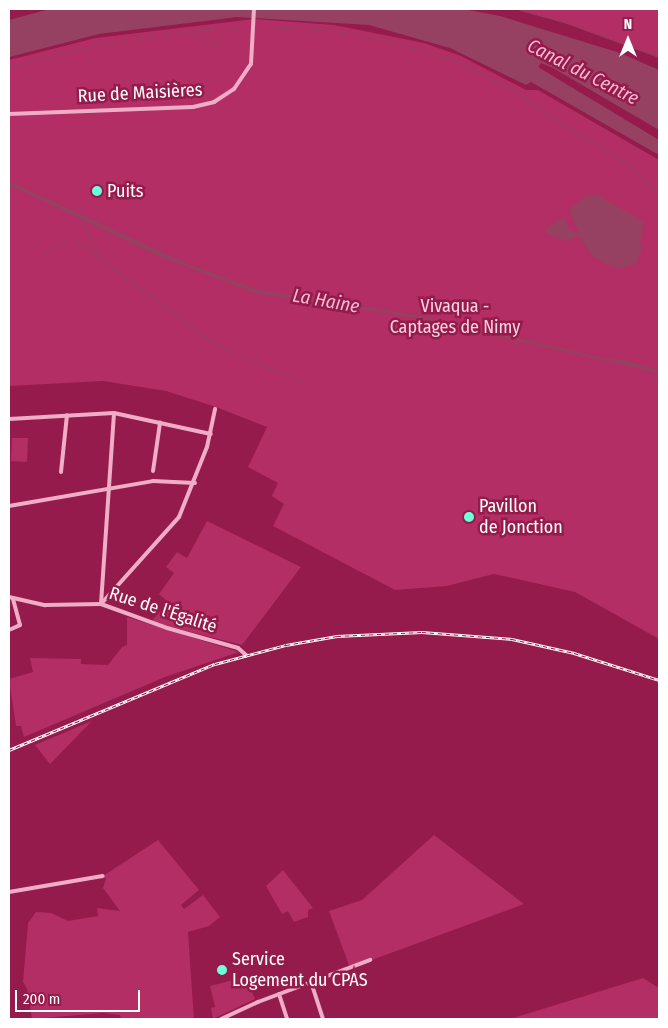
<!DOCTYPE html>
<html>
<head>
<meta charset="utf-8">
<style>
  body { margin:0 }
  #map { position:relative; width:668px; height:1028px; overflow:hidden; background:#941b4b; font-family:"Fira Sans Condensed",sans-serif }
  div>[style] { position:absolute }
  .green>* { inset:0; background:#b22e64 }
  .water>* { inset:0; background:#964162 }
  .stream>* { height:1px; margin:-0.5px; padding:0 0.5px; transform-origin:0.5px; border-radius:0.5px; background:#964162 }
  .street>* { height:4px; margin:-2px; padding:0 2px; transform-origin:2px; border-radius:2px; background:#efadc8 }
  .rail>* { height:3px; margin-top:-1.5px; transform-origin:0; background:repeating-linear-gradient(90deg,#941b4b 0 4px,#fff 0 8px); box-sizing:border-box; border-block:1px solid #fff }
  .dots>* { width:14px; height:14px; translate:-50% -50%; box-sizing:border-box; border:2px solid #941b4b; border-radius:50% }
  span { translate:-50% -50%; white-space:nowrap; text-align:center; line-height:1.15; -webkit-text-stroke:5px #941b4b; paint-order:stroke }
  .street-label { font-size:18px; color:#fff }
  .poi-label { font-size:18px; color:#fff }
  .left { translate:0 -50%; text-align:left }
  .park-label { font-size:18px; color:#fbd3e3 }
  .water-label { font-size:19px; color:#f6b9d2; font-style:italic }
  .frame { position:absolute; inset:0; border:10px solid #fff; pointer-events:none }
  .north { position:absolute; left:603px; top:15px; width:50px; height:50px; -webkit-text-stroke:4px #941b4b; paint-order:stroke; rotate:0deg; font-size:14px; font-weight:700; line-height:20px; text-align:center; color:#fff }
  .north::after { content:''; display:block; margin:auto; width:18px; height:22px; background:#fff; clip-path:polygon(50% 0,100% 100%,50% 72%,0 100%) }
  .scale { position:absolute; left:15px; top:990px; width:125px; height:22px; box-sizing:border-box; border:2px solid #fff; border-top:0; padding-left:6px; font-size:15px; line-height:18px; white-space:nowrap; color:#fff; -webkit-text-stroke:4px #941b4b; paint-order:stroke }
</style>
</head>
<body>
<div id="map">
  <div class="green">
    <i style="clip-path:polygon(517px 9px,659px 9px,659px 57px,567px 23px)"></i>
    <i style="clip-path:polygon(254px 19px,334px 25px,424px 43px,461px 56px,526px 90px,538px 90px,659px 160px,659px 639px,575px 592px,494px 574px,447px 586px,395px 590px,273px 526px,284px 504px,272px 496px,278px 483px,248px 467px,267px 427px,216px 407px,166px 391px,103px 381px,9px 386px,9px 60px,96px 38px)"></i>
    <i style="clip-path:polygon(12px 438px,28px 438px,27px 462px,11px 461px)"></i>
    <i style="clip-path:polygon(207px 521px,301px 567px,242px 645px,151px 622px,168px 602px,159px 594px,174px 573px,166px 567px,177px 552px,187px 558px)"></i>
    <i style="clip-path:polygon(127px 617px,239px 652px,165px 677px,24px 737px,21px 726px,16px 726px,9px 679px,33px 672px,30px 658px,81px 659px,81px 664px,108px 665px,122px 647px,127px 645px)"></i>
    <i style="clip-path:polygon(92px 721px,50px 764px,35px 745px)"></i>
    <i style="clip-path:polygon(434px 835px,524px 904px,350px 968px,329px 911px,362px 900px)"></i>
    <i style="clip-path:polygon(158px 840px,199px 890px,181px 905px,184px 909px,203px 895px,220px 917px,209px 926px,188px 932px,194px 1019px,121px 1019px,120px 1015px,103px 1013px,32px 1019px,27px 989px,23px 982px,28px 923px,36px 912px,51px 913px,68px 921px,98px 916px,97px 908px,120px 911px,103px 888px,106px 879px,103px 876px)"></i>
    <i style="clip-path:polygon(283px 870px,313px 908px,308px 910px,308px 917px,294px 922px,288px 911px,282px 914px,266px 886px)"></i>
    <i style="clip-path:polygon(241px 978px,243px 987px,249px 986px,255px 999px,213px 1019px,211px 1008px,215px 1007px,210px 986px)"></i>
    <i style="clip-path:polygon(643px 978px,659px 988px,659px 1019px,510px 1019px)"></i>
  </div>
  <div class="water">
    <i style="clip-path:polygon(50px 9px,463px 9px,500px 16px,620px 53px,659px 70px,659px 130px,553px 68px,541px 63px,538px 67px,659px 140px,659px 155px,531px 82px,526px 85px,450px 48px,369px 25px,237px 17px,99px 34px,9px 57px,9px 20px)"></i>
    <i style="clip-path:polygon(9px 181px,190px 265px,256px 289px,421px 316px,608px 359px,620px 359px,659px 370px,659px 373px,417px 318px,255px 293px,163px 258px,9px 185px)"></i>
    <i style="clip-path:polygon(596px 194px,644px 222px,640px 241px,642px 249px,636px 264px,620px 268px,611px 266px,592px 256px,579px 236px,565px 241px,546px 233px,545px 229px,563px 217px,570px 230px,579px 234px,569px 209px,586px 196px)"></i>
  </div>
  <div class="stream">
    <i style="left:517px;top:9px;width:52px;rotate:15.6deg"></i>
    <i style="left:567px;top:23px;width:98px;rotate:20.3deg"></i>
    <i style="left:270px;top:27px;width:75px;rotate:3.8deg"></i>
    <i style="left:345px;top:32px;width:40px;rotate:10deg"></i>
    <i style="left:384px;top:39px;width:78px;rotate:17deg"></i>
    <i style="left:459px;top:62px;width:73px;rotate:27.6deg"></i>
    <i style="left:524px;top:96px;width:23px;rotate:40deg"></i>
    <i style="left:542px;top:111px;width:100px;rotate:31.5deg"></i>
    <i style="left:627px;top:163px;width:29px;rotate:46deg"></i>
    <i style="left:647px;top:184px;width:14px;rotate:30deg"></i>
    <i style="left:189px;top:31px;width:49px;rotate:-3.5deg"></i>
    <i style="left:9px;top:67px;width:104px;rotate:-13.9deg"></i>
    <i style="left:110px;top:42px;width:77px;rotate:-8.2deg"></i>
    <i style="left:186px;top:31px;width:35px;rotate:22deg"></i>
    <i style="left:218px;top:44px;width:12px;rotate:-76deg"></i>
    <i style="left:81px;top:218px;width:44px;rotate:65.8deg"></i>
    <i style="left:44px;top:255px;width:23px;rotate:-34deg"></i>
    <i style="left:63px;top:242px;width:12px;rotate:-9deg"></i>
    <i style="left:75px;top:240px;width:174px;rotate:36.6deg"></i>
    <i style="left:215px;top:344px;width:21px;rotate:25deg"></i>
    <i style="left:240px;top:355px;width:68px;rotate:23.5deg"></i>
  </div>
  <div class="street">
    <i style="left:9px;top:114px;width:184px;rotate:-2.2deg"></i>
    <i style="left:193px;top:107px;width:22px;rotate:-13deg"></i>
    <i style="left:214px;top:102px;width:24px;rotate:-33deg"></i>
    <i style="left:234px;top:89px;width:30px;rotate:-56deg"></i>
    <i style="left:251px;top:64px;width:55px;rotate:-86.9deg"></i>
    <i style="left:9px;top:419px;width:105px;rotate:-3.3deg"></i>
    <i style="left:114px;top:413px;width:99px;rotate:12.2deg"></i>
    <i style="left:153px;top:471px;width:49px;rotate:-81.7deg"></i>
    <i style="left:61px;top:472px;width:57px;rotate:-84deg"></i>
    <i style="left:9px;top:506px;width:146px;rotate:-9.8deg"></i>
    <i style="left:153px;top:481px;width:42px;rotate:2.7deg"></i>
    <i style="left:9px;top:597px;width:37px;rotate:13deg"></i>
    <i style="left:45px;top:605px;width:56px;rotate:-1deg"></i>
    <i style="left:101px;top:604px;width:70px;rotate:20deg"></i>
    <i style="left:167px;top:628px;width:74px;rotate:15.7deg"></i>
    <i style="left:238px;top:648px;width:11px;rotate:41deg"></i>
    <i style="left:101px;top:604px;width:117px;rotate:-48.1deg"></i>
    <i style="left:179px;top:517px;width:75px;rotate:-68.2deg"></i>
    <i style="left:207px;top:447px;width:39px;rotate:-78deg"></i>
    <i style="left:101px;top:604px;width:191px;rotate:-86.1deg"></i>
    <i style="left:9px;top:630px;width:12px;rotate:-24deg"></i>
    <i style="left:20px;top:625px;width:27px;rotate:-105deg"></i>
    <i style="left:9px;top:892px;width:95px;rotate:-9.7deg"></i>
    <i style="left:311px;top:982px;width:39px;rotate:72deg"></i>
    <i style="left:279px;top:994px;width:26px;rotate:72deg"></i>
    <i style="left:221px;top:1019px;width:41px;rotate:-24.7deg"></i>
    <i style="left:258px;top:1002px;width:120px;rotate:-20.6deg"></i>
  </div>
  <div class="rail">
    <i style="left:9px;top:750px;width:223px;rotate:-22.7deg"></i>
    <i style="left:215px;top:664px;width:73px;rotate:-15deg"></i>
    <i style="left:286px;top:645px;width:52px;rotate:-10deg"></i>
    <i style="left:337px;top:636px;width:85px;rotate:-2.7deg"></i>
    <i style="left:422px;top:632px;width:90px;rotate:4.4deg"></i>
    <i style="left:512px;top:639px;width:64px;rotate:12.7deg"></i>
    <i style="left:574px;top:653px;width:89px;rotate:17.6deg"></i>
  </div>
  <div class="dots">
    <i style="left:97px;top:191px;background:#6bffda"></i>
    <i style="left:469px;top:517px;background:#6bffda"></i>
    <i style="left:222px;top:970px;background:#6bffda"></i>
  </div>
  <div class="street-label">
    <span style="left:140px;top:93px;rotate:-3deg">Rue de Maisières</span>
    <span style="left:163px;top:610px;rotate:18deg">Rue de l'Égalité</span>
  </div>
  <div class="poi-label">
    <span class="left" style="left:107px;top:191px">Puits</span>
    <span class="left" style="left:479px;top:517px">Pavillon<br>de Jonction</span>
    <span class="left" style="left:232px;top:970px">Service<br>Logement du CPAS</span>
  </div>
  <div class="park-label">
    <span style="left:455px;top:317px">Vivaqua -<br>Captages de Nimy</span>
  </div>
  <div class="water-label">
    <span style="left:583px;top:72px;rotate:27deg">Canal du Centre</span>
    <span style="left:326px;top:301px;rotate:10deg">La Haine</span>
  </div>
  <div class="frame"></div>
  <div class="north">N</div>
  <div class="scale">200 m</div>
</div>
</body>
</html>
